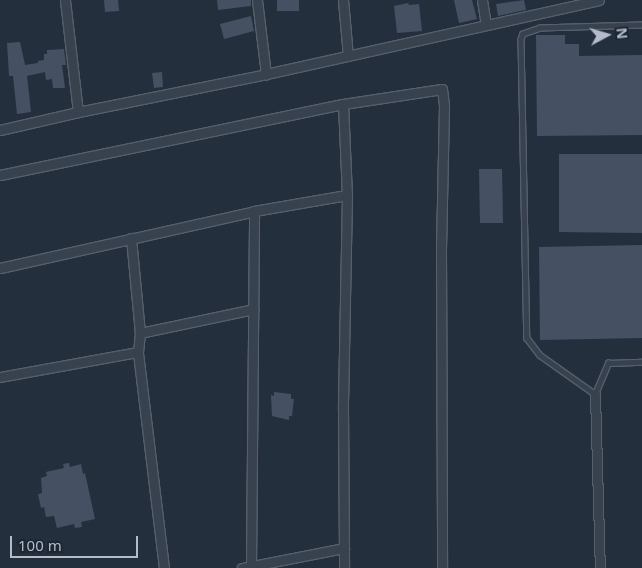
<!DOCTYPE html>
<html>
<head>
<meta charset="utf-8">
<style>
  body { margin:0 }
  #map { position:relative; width:642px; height:568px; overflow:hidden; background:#242f3e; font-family:"Noto Sans",sans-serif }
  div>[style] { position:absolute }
  .building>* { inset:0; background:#455162 }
  .roads { filter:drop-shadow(1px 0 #565f6c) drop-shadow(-1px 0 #565f6c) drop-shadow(0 1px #565f6c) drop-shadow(0 -1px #565f6c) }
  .service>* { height:4.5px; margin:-2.25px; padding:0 2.25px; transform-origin:2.25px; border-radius:2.25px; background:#38414e }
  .minor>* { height:9px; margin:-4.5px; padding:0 4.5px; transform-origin:4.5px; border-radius:4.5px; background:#38414e }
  span { translate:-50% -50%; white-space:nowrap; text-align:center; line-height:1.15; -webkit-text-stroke:5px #1d2633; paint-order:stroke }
  .north { position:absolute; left:582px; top:10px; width:50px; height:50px; -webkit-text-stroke:4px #1d2633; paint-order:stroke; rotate:84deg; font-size:14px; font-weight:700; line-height:20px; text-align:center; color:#b4bcc9 }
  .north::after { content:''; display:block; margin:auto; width:18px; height:22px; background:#b4bcc9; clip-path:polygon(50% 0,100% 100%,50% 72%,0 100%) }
  .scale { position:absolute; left:10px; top:536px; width:128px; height:22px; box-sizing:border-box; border:2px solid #b4bcc9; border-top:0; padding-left:6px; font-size:15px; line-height:18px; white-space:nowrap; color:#b4bcc9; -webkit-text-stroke:4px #1d2633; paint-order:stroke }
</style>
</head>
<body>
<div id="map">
  <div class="building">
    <i style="clip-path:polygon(104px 0,118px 0,119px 11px,105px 12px)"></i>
    <i style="clip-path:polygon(217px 0,251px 0,251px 6px,218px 10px)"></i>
    <i style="clip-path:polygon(277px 0,299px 0,299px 11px,277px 11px)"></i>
    <i style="clip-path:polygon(454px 0,472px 0,477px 19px,459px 23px)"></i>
    <i style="clip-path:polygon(524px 0,526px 10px,498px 16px,496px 4px)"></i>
    <i style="clip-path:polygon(408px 3px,409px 5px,419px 4px,422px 31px,397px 33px,394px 6px)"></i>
    <i style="clip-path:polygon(251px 16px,254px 31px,224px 39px,220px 24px)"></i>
    <i style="clip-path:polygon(536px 35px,565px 35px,565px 44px,579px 44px,579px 56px,642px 55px,642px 135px,537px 136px)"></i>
    <i style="clip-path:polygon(20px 42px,25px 65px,38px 63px,38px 61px,44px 60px,44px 54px,47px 54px,47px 50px,64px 49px,66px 65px,62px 65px,65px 88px,53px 88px,52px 79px,46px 80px,45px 72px,27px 76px,31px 112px,17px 114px,13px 76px,9px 76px,7px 43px)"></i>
    <i style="clip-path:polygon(162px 72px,163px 87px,154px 88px,152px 73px)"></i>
    <i style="clip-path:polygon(559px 154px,642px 154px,642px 233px,559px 232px)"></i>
    <i style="clip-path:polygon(479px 169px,502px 169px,503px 223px,480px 223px)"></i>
    <i style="clip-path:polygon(642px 245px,642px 338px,540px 340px,539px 247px)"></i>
    <i style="clip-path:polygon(274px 392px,291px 394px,291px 399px,294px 399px,292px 416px,289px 416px,289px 420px,272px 416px,271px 395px,274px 396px)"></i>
    <i style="clip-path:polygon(69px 463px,70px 467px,81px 464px,83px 474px,85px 473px,95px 519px,81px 522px,82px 527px,75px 528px,74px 524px,57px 528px,54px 516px,46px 517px,44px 507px,41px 508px,38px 494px,42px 493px,41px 478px,47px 476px,46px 472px,64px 468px,63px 464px)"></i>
  </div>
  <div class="roads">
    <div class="service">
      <i style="left:642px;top:25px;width:102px;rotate:178.3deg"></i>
      <i style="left:540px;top:28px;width:18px;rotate:161deg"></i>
      <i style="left:523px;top:34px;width:5px;rotate:112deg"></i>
      <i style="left:521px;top:39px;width:299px;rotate:88.9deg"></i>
      <i style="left:527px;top:338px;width:21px;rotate:53deg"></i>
      <i style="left:540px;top:355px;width:67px;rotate:35.3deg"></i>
      <i style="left:595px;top:394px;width:34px;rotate:-67deg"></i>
      <i style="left:608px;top:363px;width:34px;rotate:-2deg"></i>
    </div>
    <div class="minor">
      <i style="left:65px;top:0;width:113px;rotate:83.4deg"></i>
      <i style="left:257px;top:0;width:75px;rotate:83.1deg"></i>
      <i style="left:343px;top:0;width:56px;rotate:84.9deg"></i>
      <i style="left:482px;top:0;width:25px;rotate:81deg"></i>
      <i style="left:343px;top:104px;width:91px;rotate:87.5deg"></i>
      <i style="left:0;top:130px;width:80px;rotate:-13deg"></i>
      <i style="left:78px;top:112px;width:192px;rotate:-11.4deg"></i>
      <i style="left:266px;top:74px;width:341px;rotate:-12.5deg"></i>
      <i style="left:0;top:175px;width:350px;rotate:-11.7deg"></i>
      <i style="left:343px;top:104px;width:100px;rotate:-8.6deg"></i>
      <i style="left:442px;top:89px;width:17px;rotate:83deg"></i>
      <i style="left:444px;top:106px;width:142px;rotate:91.2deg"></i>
      <i style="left:441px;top:248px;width:320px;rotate:89.8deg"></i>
      <i style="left:131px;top:238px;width:95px;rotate:84.6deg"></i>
      <i style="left:0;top:268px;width:260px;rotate:-12.6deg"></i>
      <i style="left:254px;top:211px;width:94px;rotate:-9.8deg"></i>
      <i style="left:347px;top:195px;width:214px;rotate:91.1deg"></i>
      <i style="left:343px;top:409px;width:159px;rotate:89.6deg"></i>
      <i style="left:0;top:377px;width:140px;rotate:-10.3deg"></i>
      <i style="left:595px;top:394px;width:174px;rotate:88.4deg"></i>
      <i style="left:251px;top:566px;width:355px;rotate:-89.5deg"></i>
      <i style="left:164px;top:568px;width:218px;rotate:-96.9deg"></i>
      <i style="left:138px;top:352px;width:19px;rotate:-84deg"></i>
      <i style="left:140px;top:333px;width:116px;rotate:-11.9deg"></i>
      <i style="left:242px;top:568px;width:104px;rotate:-11.1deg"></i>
    </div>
  </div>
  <div class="north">N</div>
  <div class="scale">100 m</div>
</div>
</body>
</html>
